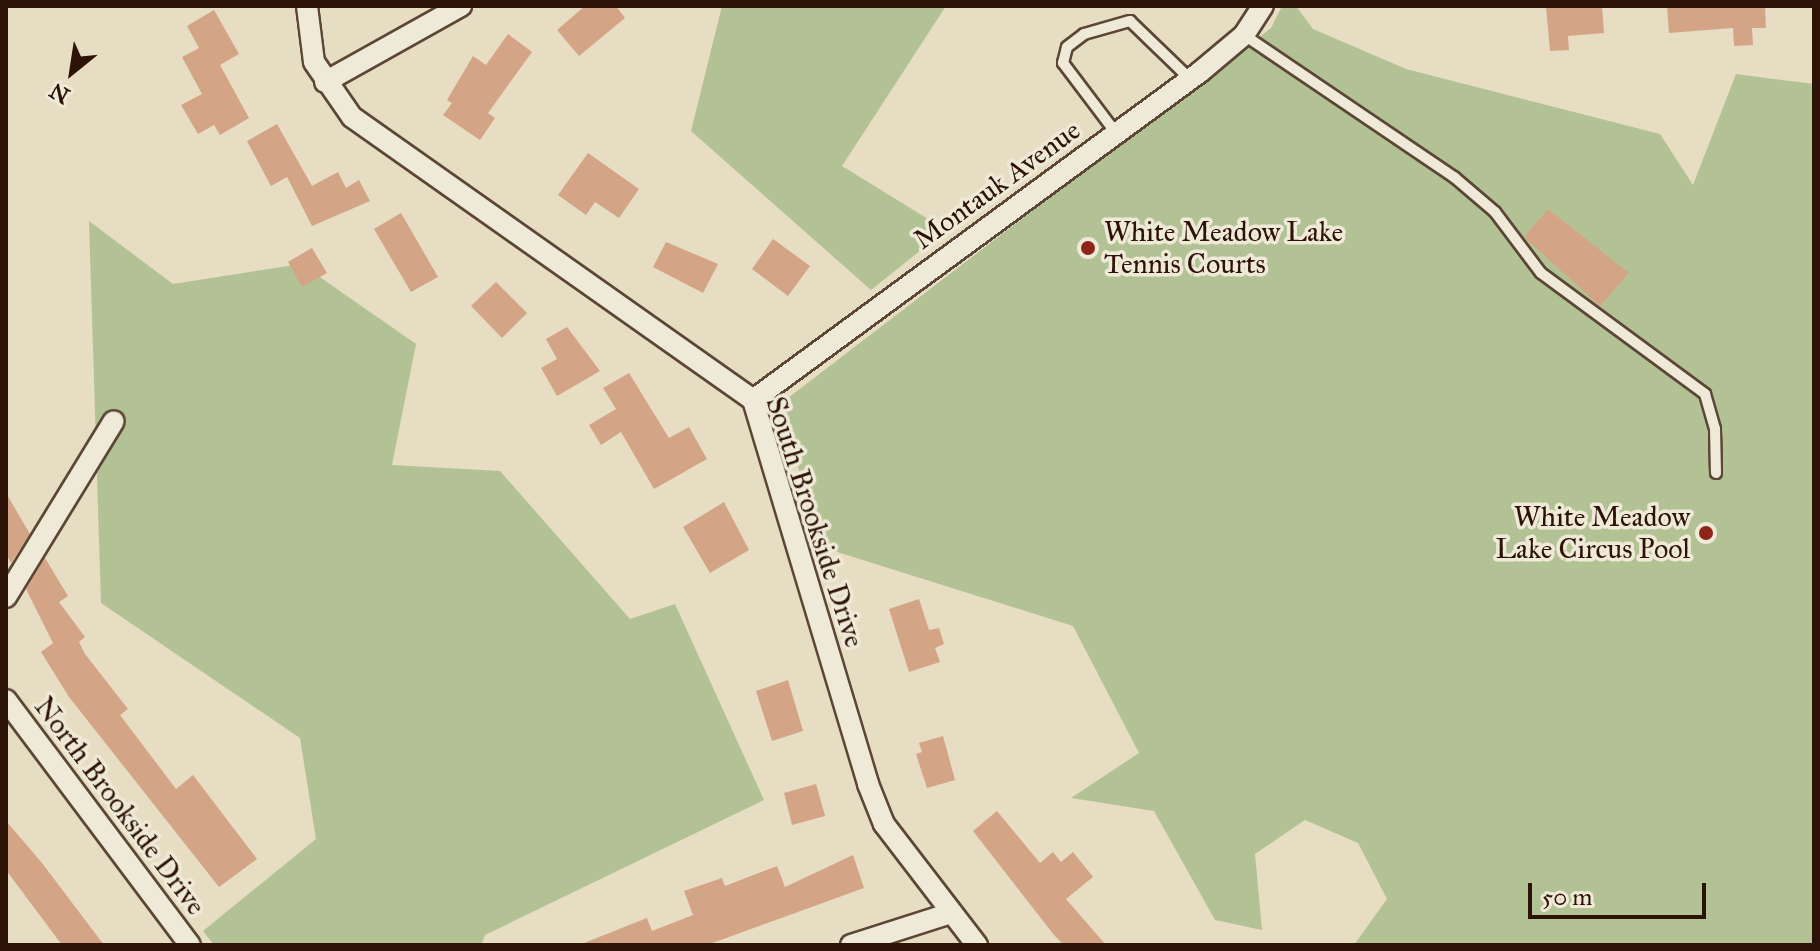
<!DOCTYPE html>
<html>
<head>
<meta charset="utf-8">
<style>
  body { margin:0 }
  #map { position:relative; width:1820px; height:951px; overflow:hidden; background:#e7ddc2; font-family:"IM FELL Great Primer",serif }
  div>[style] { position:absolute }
  .green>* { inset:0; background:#b3c295 }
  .building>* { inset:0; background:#d4a486 }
  .roads { filter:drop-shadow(2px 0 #5c4635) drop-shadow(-2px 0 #5c4635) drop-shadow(0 2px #5c4635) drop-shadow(0 -2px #5c4635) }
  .service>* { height:10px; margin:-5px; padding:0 5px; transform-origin:5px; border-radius:5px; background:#efe9d7 }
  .minor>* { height:20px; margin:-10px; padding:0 10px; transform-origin:10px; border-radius:10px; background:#efe9d7 }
  .dots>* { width:22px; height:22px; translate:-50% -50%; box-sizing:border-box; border:4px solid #efe9d7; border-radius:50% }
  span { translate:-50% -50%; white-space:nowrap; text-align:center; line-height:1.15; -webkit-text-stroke:7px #efe9d7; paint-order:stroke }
  .street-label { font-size:28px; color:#2d1306 }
  .poi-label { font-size:28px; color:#2d1306 }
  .left { translate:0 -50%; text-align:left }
  .right { translate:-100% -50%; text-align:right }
  .frame { position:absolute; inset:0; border:8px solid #2d1306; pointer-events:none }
  .north { position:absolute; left:32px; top:32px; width:80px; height:80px; -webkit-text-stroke:6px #efe9d7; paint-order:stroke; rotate:210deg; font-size:22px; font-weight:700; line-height:32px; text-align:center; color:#2d1306 }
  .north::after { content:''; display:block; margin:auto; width:28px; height:36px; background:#2d1306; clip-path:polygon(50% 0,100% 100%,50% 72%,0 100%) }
  .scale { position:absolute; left:1528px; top:883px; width:178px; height:36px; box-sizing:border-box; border:4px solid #2d1306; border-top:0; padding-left:10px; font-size:24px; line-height:28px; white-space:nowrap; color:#2d1306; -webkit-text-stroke:6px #efe9d7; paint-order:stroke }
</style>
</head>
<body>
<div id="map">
  <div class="green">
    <i style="clip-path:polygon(722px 6px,946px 6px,842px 166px,946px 230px,871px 290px,691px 131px)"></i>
    <i style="clip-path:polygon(1282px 6px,1296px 6px,1313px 29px,1406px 69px,1660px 134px,1693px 185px,1736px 74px,1814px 84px,1814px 945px,1354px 945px,1387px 899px,1358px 843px,1305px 820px,1255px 854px,1262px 930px,1215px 920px,1154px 811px,1071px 798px,1139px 753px,1073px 626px,815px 545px,784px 401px,1271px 28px)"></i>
    <i style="clip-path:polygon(89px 221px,173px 284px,301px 264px,416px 344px,392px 465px,500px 471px,630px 619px,675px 604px,764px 800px,485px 935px,481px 945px,214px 945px,203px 931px,316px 839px,300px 738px,101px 603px)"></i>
  </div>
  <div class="building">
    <i style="clip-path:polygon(585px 6px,616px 6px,625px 18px,579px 56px,557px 30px)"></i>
    <i style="clip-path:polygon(1546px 6px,1602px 6px,1604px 33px,1568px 36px,1569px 50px,1550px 51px)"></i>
    <i style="clip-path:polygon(1667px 6px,1765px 6px,1766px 28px,1752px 28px,1753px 45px,1734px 46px,1733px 28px,1669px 33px)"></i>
    <i style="clip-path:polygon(214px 10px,239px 54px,220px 65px,249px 118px,220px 135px,214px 125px,198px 134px,181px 105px,202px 94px,182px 57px,199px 48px,187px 26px)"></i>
    <i style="clip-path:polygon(508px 34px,532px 52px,488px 113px,495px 118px,480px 140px,443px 115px,452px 103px,447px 100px,473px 56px,486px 65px)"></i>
    <i style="clip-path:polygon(277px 124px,312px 186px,338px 172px,346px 188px,359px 180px,370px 201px,312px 226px,287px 177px,271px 186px,247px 141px)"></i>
    <i style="clip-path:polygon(588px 153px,639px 189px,619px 218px,595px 202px,586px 215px,558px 195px)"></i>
    <i style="clip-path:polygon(1548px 209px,1629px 273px,1600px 306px,1524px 237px)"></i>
    <i style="clip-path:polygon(401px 213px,438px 277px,411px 292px,374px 229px)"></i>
    <i style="clip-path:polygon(773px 239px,810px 266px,788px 296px,752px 269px)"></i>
    <i style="clip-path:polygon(666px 242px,718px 264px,703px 293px,653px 267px)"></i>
    <i style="clip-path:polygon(312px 248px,327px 273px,302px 287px,288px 262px)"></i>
    <i style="clip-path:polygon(496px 282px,527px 313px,502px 338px,471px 306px)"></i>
    <i style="clip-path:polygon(567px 327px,600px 371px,557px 396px,541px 368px,557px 359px,546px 339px)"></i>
    <i style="clip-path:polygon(629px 373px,669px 438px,689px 427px,707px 459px,654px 489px,621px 432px,601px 445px,589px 425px,616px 409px,603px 388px)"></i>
    <i style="clip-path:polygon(6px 493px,30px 534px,11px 563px,6px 554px)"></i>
    <i style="clip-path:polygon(724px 502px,749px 550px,710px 573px,683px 527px)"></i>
    <i style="clip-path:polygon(45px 558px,68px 596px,59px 602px,85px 637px,79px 642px,85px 654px,128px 709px,120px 715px,176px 789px,193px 775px,257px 859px,219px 887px,69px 697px,41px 652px,53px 643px,26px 589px)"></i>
    <i style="clip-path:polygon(919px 599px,929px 630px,939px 628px,944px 644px,935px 648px,940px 662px,909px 672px,889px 609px)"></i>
    <i style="clip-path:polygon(788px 680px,803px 731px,772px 741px,756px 691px)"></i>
    <i style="clip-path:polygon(943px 736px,955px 780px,927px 788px,916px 754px,922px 752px,919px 743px)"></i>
    <i style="clip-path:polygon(816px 784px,825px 816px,792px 825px,784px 793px)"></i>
    <i style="clip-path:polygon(997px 811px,1040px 863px,1053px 852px,1061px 862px,1073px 852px,1093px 877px,1066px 899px,1106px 945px,1064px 945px,1054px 935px,973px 831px)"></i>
    <i style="clip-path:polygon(6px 821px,42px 863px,104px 945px,62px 945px,6px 870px)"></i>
    <i style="clip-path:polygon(853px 855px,864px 888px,707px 945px,579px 945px,647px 918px,652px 931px,693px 915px,684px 891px,722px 878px,725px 886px,777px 866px,785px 887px)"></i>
  </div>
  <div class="roads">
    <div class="service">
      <i style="left:1244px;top:35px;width:254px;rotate:34.1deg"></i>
      <i style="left:1454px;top:177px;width:54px;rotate:40.5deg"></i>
      <i style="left:1495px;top:212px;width:76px;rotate:53deg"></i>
      <i style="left:1541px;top:273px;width:204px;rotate:36.4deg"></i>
      <i style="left:1705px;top:394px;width:36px;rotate:74deg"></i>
      <i style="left:1715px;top:429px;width:44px;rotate:88.7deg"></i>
      <i style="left:1116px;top:133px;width:88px;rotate:-127.1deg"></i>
      <i style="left:1063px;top:63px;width:16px;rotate:-76deg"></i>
      <i style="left:1067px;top:47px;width:21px;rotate:-37deg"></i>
      <i style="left:1084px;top:34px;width:48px;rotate:-15.8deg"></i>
      <i style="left:1130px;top:21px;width:83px;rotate:44deg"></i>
    </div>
    <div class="minor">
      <i style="left:307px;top:6px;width:56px;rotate:82.9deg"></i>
      <i style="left:314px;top:62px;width:67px;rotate:55.4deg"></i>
      <i style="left:352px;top:117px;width:491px;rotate:35.2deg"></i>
      <i style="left:753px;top:400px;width:401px;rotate:73.3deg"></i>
      <i style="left:868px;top:784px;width:43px;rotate:68.2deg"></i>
      <i style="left:884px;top:824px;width:153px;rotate:52.5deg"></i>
      <i style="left:325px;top:82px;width:156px;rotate:-29.2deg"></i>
      <i style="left:753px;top:400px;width:554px;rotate:-36.27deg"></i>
      <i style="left:1200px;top:72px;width:57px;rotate:-40.1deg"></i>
      <i style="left:1244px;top:35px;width:35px;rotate:-57deg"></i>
      <i style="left:6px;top:597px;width:206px;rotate:-58.5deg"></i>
      <i style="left:6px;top:700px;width:306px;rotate:53.1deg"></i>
      <i style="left:851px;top:945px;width:105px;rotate:-17.7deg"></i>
    </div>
  </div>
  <div class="dots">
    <i style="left:1088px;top:248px;background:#8f2418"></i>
    <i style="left:1706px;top:533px;background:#8f2418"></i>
  </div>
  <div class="street-label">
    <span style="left:997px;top:185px;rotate:-36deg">Montauk Avenue</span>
    <span style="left:815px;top:522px;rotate:72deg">South Brookside Drive</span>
    <span style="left:120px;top:806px;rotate:53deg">North Brookside Drive</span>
  </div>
  <div class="poi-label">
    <span class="left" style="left:1104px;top:248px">White Meadow Lake<br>Tennis Courts</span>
    <span class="right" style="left:1690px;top:533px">White Meadow<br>Lake Circus Pool</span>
  </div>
  <div class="frame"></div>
  <div class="north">N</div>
  <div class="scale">50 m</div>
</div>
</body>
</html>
